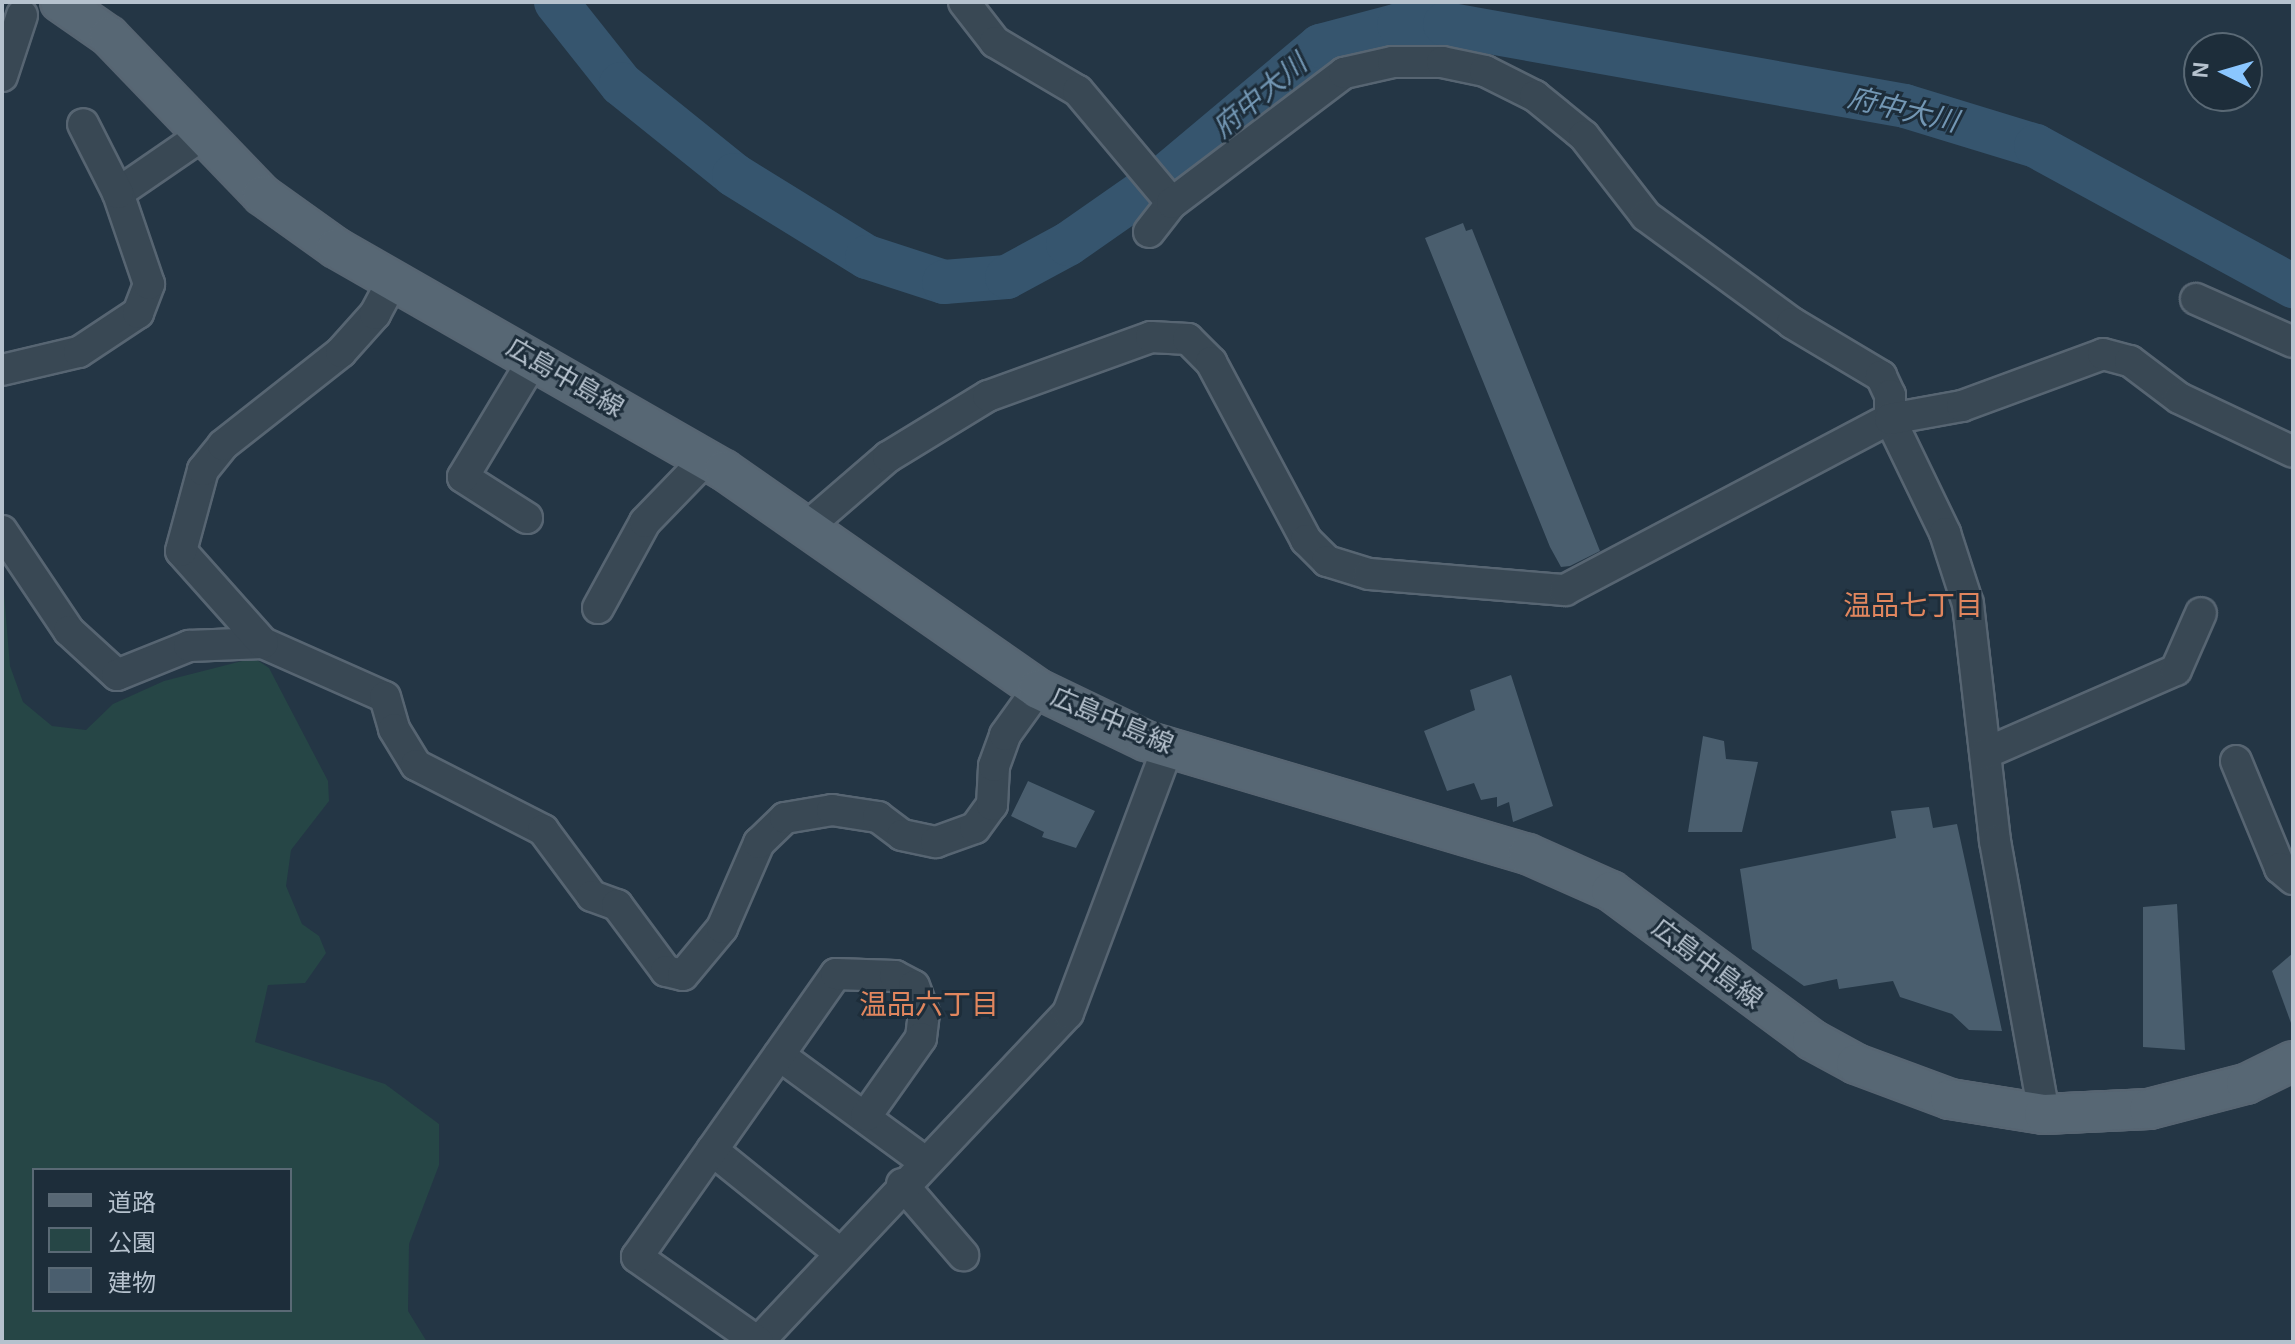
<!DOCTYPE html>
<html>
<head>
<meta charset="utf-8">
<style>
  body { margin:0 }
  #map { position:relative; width:2295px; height:1344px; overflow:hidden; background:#243645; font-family:Arial,"Noto Sans JP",sans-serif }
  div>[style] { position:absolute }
  .green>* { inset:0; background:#264646 }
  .river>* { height:44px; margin:-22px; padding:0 22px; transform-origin:22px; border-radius:22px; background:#36556e }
  .building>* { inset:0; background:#4a5e6e }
  .roads { filter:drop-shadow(2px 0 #576572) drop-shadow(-2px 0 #576572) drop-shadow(0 2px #576572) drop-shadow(0 -2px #576572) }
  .minor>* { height:30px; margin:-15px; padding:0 15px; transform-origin:15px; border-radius:15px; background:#394854 }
  .major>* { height:38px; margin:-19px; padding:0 19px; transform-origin:19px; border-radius:19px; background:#576774 }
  span { translate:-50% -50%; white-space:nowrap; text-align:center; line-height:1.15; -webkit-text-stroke:6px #1d2d3a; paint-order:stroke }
  .street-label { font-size:26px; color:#b6c2ce }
  .water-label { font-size:28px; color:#7397b4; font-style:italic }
  .neighbourhood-label { font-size:28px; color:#e1865e }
  .frame { position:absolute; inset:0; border:4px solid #b6c2ce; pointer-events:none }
  .legend { position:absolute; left:32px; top:1168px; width:260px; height:144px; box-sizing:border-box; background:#1d2d3a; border:2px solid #5a6975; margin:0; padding:10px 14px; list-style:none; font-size:24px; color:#b6c2ce }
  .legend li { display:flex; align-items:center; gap:16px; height:40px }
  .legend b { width:40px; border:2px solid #5a6975 }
  .north { position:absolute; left:2183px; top:32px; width:80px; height:80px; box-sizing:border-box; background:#1d2d3a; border:2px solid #5a6975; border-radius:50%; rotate:275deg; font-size:22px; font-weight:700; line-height:32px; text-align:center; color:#b6c2ce }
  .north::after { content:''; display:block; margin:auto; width:28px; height:36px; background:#8ac6ff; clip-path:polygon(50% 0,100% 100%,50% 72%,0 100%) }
</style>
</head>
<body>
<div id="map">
  <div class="green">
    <i style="clip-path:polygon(evenodd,2px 570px,10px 666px,23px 702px,52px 726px,86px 730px,113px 704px,164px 681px,254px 658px,269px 668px,328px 781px,329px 801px,291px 850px,286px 886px,302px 924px,319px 936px,326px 953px,305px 983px,268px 985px,255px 1042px,385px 1084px,439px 1124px,439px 1165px,409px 1244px,408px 1311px,427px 1342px,2px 1342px,2px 570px,34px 1170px,290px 1170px,290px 1310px,34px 1310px,34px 1170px)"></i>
  </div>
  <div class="river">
    <i style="left:556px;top:2px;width:105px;rotate:51.6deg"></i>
    <i style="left:621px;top:84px;width:145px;rotate:38.8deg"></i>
    <i style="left:734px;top:175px;width:156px;rotate:31.7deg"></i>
    <i style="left:867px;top:257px;width:81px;rotate:18deg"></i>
    <i style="left:944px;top:282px;width:63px;rotate:-4.5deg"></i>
    <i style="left:1007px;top:277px;width:69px;rotate:-28.4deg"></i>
    <i style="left:1068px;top:244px;width:117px;rotate:-34.9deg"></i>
    <i style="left:1164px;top:177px;width:204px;rotate:-40deg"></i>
    <i style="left:1320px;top:46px;width:82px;rotate:-14.9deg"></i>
    <i style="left:1399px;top:25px;width:46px;rotate:-1.2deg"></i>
    <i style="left:1445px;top:24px;width:467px;rotate:10.1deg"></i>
    <i style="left:1905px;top:106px;width:137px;rotate:17deg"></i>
    <i style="left:2036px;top:146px;width:293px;rotate:28.6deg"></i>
  </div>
  <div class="building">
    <i style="clip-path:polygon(1463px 223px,1466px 231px,1472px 229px,1600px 551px,1570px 566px,1561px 567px,1550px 547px,1425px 238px)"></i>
    <i style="clip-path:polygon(1511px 675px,1553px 806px,1513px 822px,1509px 802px,1497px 807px,1497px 797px,1481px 800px,1474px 783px,1447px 791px,1424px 731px,1475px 710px,1470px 690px)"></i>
    <i style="clip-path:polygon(1703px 736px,1724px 741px,1726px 759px,1758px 762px,1742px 832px,1688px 832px)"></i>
    <i style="clip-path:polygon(1028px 781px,1095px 811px,1076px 848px,1042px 837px,1044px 832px,1011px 816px)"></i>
    <i style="clip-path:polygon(1929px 807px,1933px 828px,1957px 824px,2002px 1031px,1969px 1030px,1952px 1014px,1900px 997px,1893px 981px,1839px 989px,1837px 979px,1804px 986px,1752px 949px,1740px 869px,1896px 838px,1891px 811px)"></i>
    <i style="clip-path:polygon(2177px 904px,2185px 1050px,2143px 1047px,2143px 907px)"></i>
    <i style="clip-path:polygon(2293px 953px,2293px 1022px,2291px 1023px,2272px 971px)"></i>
  </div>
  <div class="roads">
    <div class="minor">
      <i style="left:964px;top:2px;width:51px;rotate:52.2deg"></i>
      <i style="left:995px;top:42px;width:96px;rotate:30.6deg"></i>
      <i style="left:1078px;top:91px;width:146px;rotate:50deg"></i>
      <i style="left:2px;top:76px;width:64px;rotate:-71.8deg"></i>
      <i style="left:118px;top:193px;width:104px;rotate:-34.5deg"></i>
      <i style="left:1149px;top:232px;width:37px;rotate:-52deg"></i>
      <i style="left:1172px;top:203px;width:216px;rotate:-37.1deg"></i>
      <i style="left:1344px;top:73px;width:50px;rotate:-12.7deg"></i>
      <i style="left:1393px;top:62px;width:49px"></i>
      <i style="left:1442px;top:62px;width:44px;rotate:11.8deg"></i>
      <i style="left:1485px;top:71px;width:56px;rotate:26.6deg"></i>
      <i style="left:1535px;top:96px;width:63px;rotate:39.2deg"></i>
      <i style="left:1584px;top:136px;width:101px;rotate:52.2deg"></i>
      <i style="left:1646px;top:216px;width:181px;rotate:36.2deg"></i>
      <i style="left:1792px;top:323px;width:104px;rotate:30.8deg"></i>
      <i style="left:1881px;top:376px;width:21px;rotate:65deg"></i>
      <i style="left:1890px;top:395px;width:24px;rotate:90deg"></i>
      <i style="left:1890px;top:419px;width:127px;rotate:64.2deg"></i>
      <i style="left:1945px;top:533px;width:75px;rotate:72.1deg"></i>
      <i style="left:1968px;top:604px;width:239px;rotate:83.5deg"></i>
      <i style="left:1995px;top:841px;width:277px;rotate:79.8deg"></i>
      <i style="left:2196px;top:299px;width:106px;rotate:23.9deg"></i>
      <i style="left:2px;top:370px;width:79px;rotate:-13.2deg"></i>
      <i style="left:79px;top:352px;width:71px;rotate:-33.5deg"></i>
      <i style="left:138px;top:313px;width:31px;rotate:-69deg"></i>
      <i style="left:149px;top:284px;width:96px;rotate:-108.8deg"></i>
      <i style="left:118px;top:193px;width:77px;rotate:-116.9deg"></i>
      <i style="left:527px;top:518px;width:76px;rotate:-147.4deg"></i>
      <i style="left:463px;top:477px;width:138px;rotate:-59deg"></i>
      <i style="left:808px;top:526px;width:106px;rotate:-40.8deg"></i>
      <i style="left:888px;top:457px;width:117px;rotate:-31.4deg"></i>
      <i style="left:988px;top:396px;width:173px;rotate:-19.9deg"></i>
      <i style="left:1151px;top:337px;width:37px;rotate:3deg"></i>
      <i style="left:1188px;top:339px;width:33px;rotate:45deg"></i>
      <i style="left:1211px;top:362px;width:202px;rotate:61.9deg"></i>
      <i style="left:1306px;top:540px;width:30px;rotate:45deg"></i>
      <i style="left:1327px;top:561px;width:44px;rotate:17.2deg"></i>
      <i style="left:1369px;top:574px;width:197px;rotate:4.7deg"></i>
      <i style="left:1565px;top:590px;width:367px;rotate:-27.8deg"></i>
      <i style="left:1890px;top:419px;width:73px;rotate:-10.2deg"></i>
      <i style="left:1962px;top:406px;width:150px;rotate:-20.2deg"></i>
      <i style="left:2103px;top:354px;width:28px;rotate:15deg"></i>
      <i style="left:2130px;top:361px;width:61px;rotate:37.1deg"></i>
      <i style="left:2179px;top:398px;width:126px;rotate:25.3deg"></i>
      <i style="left:2px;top:531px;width:120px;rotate:56.2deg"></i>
      <i style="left:69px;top:631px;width:65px;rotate:42.5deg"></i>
      <i style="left:117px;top:675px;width:78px;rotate:-21.9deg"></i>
      <i style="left:189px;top:646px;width:74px;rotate:-2.3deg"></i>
      <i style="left:263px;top:643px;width:133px;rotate:23.9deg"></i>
      <i style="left:385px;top:697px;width:33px;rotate:74deg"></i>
      <i style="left:394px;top:729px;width:42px;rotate:58.6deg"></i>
      <i style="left:416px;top:765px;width:143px;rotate:27.1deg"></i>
      <i style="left:543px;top:830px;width:82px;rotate:53.4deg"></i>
      <i style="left:592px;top:896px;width:27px;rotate:20deg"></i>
      <i style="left:617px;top:905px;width:82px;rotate:53.4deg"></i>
      <i style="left:666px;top:971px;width:17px;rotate:13deg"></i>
      <i style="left:683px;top:975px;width:61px;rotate:-50.3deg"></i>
      <i style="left:722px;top:928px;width:93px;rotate:-66.5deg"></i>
      <i style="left:759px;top:843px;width:36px;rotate:-44deg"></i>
      <i style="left:785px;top:818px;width:48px;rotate:-9.7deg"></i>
      <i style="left:832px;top:810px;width:47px;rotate:8.7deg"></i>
      <i style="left:878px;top:817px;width:30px;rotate:37deg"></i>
      <i style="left:902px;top:835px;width:35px;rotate:12deg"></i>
      <i style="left:936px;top:842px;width:41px;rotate:-19.7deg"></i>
      <i style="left:975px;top:828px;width:29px;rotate:-54deg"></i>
      <i style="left:992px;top:805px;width:39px;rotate:-87deg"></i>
      <i style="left:994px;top:766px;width:33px;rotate:-70deg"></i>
      <i style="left:1005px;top:735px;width:57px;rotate:-54.3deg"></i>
      <i style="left:598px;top:608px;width:98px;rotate:-61.3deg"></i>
      <i style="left:645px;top:522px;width:88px;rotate:-45.9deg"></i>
      <i style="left:263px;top:643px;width:123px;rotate:-131.7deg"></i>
      <i style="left:181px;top:551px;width:84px;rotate:-74.8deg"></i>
      <i style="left:203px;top:470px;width:32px;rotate:-51deg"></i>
      <i style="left:223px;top:445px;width:150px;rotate:-38.2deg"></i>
      <i style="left:341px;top:352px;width:51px;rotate:-48.2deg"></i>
      <i style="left:375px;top:314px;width:38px;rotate:-62deg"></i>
      <i style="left:1986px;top:753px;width:207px;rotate:-23.6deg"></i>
      <i style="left:2176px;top:670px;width:62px;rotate:-66.3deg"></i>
      <i style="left:2236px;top:761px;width:116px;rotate:67.6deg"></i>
      <i style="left:2280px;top:868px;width:17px;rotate:40deg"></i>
      <i style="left:779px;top:1055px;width:180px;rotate:36.2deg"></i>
      <i style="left:712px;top:1150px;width:161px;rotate:38.9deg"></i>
      <i style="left:902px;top:1184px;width:94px;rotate:49.3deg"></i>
      <i style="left:758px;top:1342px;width:452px;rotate:-46.7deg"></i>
      <i style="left:1068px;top:1013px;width:284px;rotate:-69.4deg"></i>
      <i style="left:758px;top:1342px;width:148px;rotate:-144.9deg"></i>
      <i style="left:637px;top:1257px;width:346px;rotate:-54.9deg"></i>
      <i style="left:836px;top:974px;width:59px;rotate:1.9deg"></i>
      <i style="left:895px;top:976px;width:21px;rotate:28deg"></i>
      <i style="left:914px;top:986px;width:29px;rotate:70deg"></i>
      <i style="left:924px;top:1013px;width:25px;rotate:97deg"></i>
      <i style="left:921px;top:1038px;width:95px;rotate:125.2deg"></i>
    </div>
    <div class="major">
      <i style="left:60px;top:2px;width:60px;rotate:34.8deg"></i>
      <i style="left:109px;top:36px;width:221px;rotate:46.1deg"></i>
      <i style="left:262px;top:195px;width:91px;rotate:35.6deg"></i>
      <i style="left:336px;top:248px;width:447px;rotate:29.8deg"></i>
      <i style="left:724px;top:470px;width:383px;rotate:34.9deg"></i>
      <i style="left:1038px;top:689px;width:120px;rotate:25.7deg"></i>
      <i style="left:1146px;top:741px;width:398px;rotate:16.5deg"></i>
      <i style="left:1528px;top:854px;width:91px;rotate:24deg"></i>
      <i style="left:1611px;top:891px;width:250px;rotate:36.5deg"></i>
      <i style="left:1812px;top:1040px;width:50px;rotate:28.6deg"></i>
      <i style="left:1856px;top:1064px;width:100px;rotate:20.4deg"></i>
      <i style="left:1950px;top:1099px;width:95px;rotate:9.1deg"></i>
      <i style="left:2044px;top:1114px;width:105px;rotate:-2.7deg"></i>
      <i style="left:2149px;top:1109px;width:100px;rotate:-14.5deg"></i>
      <i style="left:2246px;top:1084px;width:52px;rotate:-26.1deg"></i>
    </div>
  </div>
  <div class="street-label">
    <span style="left:565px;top:378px;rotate:30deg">広島中島線</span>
    <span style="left:1112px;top:721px;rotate:23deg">広島中島線</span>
    <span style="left:1707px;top:964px;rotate:37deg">広島中島線</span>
  </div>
  <div class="water-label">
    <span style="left:1260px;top:96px;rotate:-40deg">府中大川</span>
    <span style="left:1903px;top:110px;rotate:13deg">府中大川</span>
  </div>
  <div class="neighbourhood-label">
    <span style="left:1913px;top:606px">温品七丁目</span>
    <span style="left:929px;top:1005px">温品六丁目</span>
  </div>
  <div class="frame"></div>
  <ul class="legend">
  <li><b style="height:10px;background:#576774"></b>道路</li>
  <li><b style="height:22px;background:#264646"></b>公園</li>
  <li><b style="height:22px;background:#4a5e6e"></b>建物</li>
  </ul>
  <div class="north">N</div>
</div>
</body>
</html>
